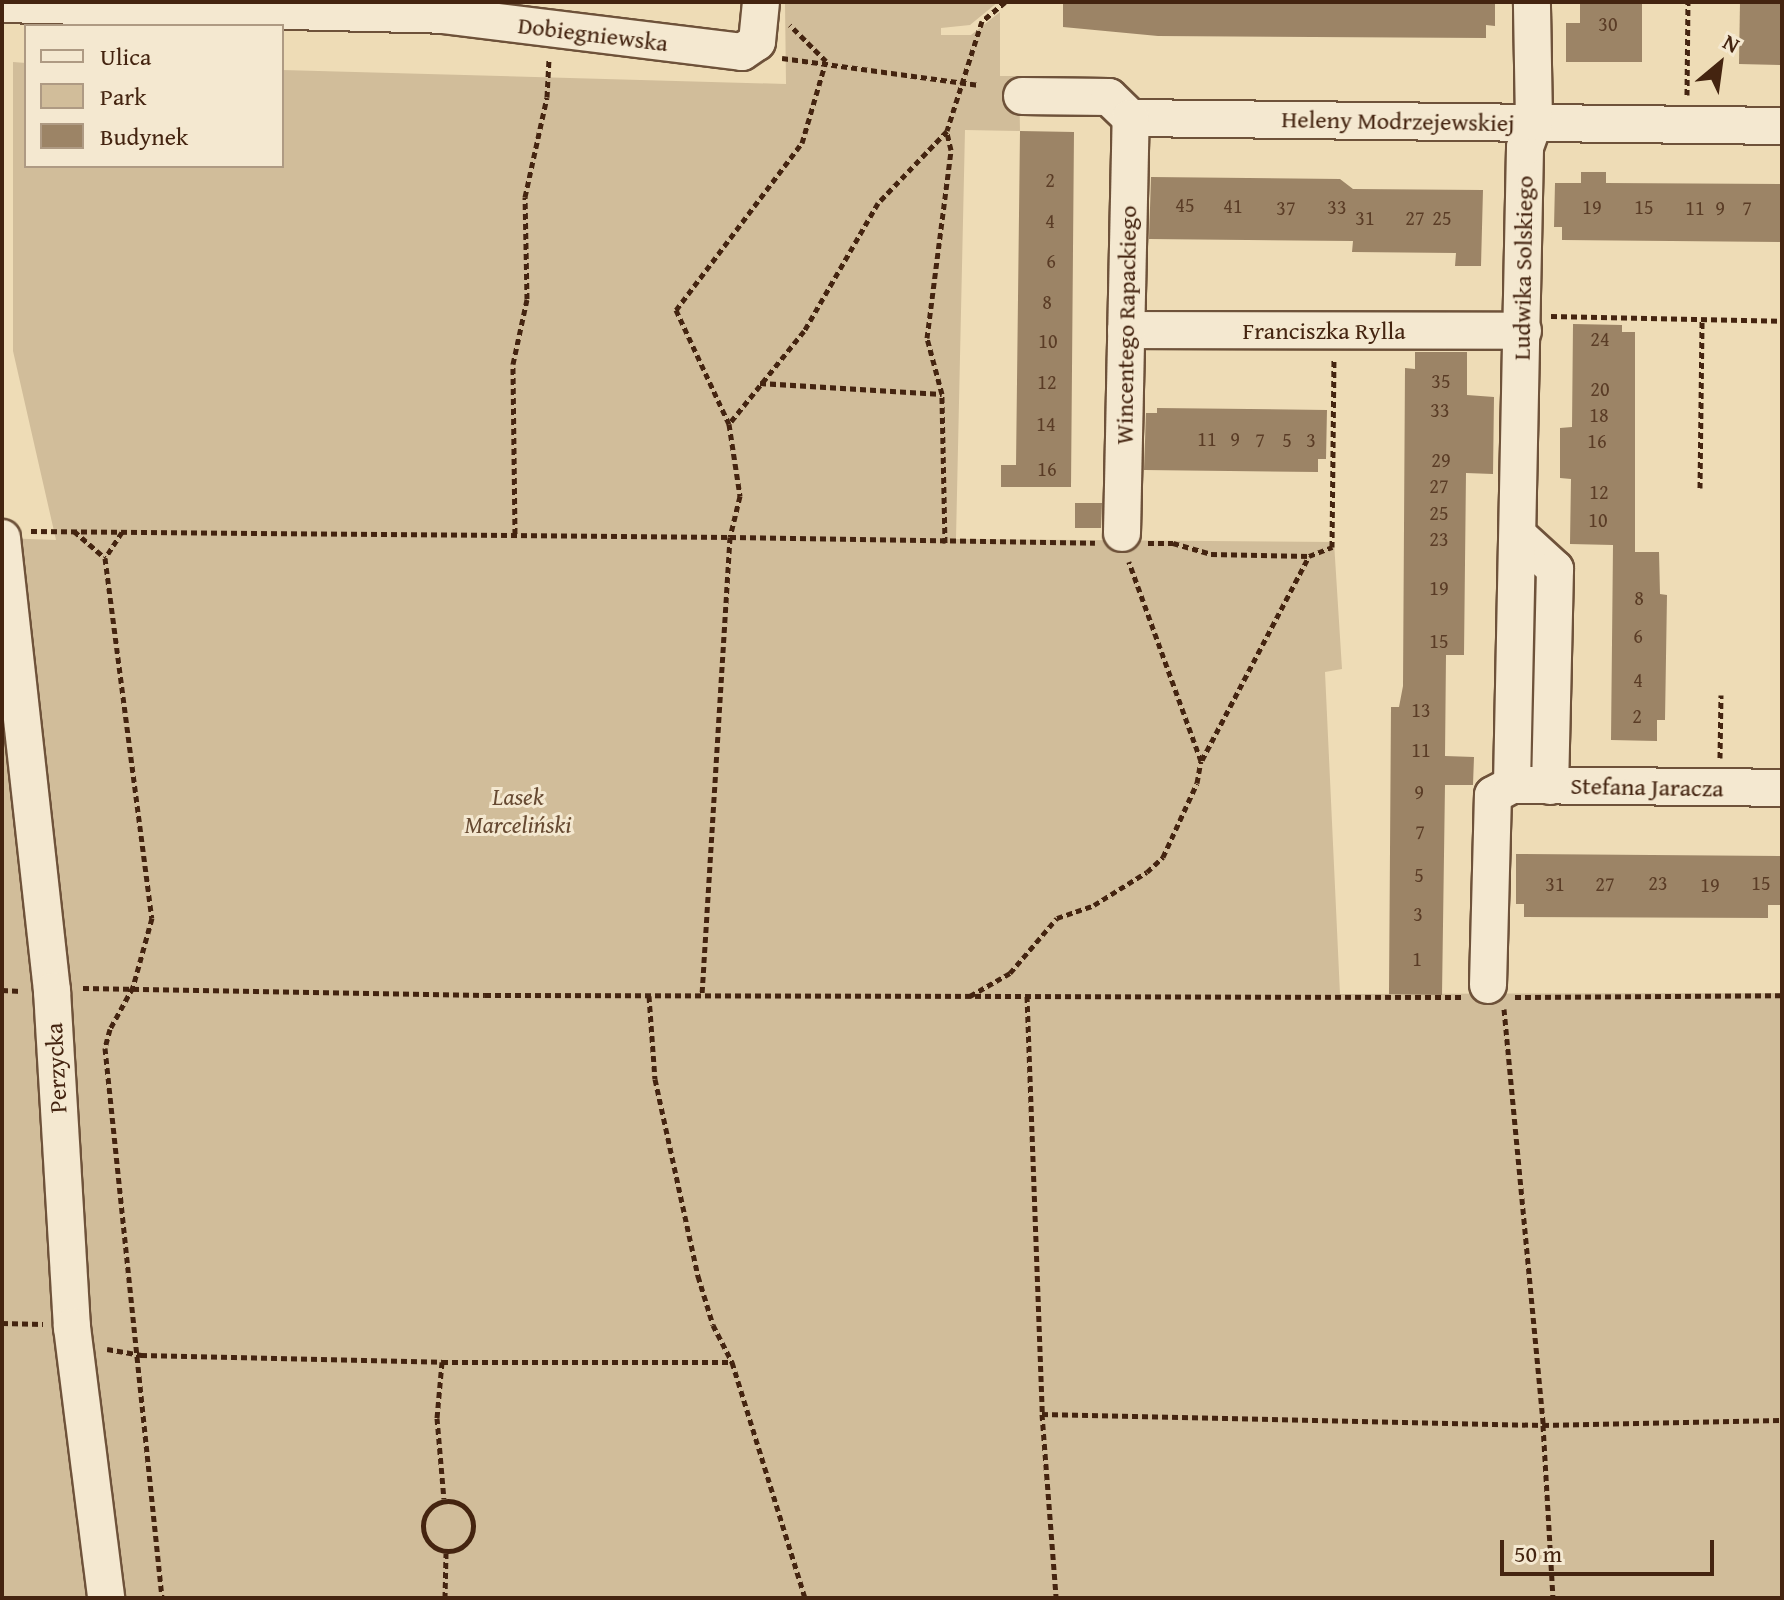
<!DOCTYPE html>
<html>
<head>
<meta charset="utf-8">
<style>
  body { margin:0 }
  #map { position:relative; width:1784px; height:1600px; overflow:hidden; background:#eedcb6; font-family:"Gentium Book Plus",serif }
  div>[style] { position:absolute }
  .green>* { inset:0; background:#d1bd9a }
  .building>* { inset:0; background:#9c8466 }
  .path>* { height:5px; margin-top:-2.5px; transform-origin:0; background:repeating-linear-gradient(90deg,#442410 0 6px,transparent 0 10px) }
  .path>.ring { margin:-2.5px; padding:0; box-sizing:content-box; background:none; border:5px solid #442410; border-radius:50% }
  .roads { filter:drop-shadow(2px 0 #6e523a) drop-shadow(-2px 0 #6e523a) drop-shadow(0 2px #6e523a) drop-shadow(0 -2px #6e523a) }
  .minor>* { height:36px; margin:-18px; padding:0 18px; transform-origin:18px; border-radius:18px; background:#f4e8d0 }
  span { translate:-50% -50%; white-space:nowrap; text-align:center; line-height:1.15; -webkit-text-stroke:6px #f4e8d0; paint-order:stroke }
  .number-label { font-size:20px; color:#5a3c26 }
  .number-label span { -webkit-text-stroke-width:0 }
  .street-label { font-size:24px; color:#442410 }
  .park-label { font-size:24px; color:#674a32; font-style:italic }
  .frame { position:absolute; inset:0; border:4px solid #442410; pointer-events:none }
  .legend { position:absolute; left:24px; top:24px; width:260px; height:144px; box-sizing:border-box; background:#f4e8d0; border:2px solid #ae9a83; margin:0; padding:10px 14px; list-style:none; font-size:24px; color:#442410 }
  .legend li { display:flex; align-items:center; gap:16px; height:40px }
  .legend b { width:40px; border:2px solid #ae9a83 }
  .north { position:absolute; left:1680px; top:24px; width:80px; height:80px; -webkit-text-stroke:6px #f4e8d0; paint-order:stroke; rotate:29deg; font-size:22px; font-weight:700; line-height:32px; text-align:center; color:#442410 }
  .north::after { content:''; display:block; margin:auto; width:28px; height:36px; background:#442410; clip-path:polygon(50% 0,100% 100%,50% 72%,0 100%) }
  .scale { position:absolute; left:1500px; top:1540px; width:214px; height:36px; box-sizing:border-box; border:4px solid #442410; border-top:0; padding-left:10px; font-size:24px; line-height:28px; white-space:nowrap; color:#442410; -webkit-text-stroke:6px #f4e8d0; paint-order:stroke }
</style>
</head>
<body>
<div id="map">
  <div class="green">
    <i style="clip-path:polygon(785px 2px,998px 2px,970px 25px,941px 28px,941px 35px,971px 35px,1000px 12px,1000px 76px,1019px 76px,1020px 131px,965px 130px,956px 539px,1334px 542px,1342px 669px,1325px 672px,1340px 994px,1782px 993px,1782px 1598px,2px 1598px,2px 538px,56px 540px,13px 351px,13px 62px,26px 63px,26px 166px,282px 166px,282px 70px,786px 84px)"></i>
  </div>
  <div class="building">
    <i style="clip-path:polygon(1063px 2px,1495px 2px,1495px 26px,1486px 25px,1486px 38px,1158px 36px,1063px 27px)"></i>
    <i style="clip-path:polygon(1580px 2px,1642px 2px,1642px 62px,1566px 62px,1566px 23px,1580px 23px)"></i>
    <i style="clip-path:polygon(1740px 2px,1782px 2px,1782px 65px,1739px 64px)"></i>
    <i style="clip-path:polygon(1020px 131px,1074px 132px,1071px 487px,1001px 487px,1001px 465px,1016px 465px)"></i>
    <i style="clip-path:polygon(1581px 172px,1606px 172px,1606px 183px,1782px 184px,1782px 242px,1562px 240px,1562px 227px,1554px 227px,1555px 183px,1581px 183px)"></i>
    <i style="clip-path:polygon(1151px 177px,1340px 179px,1353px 189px,1483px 190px,1481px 266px,1455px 266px,1456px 253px,1352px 252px,1353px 241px,1149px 239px)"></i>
    <i style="clip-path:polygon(1573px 324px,1622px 325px,1622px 332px,1635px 332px,1635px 552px,1659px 552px,1660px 594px,1667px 595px,1665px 720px,1657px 720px,1657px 741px,1611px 740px,1613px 545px,1570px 544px,1571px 479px,1560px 478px,1560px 428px,1572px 427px)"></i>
    <i style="clip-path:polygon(1415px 352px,1467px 352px,1467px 395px,1494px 397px,1493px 474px,1466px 473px,1464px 655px,1446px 655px,1445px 756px,1474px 757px,1473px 785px,1445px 785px,1442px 995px,1389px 994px,1391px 707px,1399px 707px,1403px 686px,1405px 368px,1415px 369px)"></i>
    <i style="clip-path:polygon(1157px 408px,1327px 410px,1326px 459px,1318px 459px,1318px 472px,1144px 470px,1146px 413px,1157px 413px)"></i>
    <i style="clip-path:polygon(1075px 503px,1102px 503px,1101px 528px,1075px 528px)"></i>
    <i style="clip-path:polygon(1516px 854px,1782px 856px,1782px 905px,1768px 905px,1768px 918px,1524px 917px,1524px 904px,1516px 904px)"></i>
  </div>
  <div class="path">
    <i style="left:1005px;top:2px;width:30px;rotate:140deg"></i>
    <i style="left:982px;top:21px;width:115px;rotate:107.7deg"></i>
    <i style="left:947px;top:131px;width:100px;rotate:133.8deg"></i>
    <i style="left:878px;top:203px;width:148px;rotate:120deg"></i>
    <i style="left:804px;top:331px;width:119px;rotate:128.9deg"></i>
    <i style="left:729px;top:424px;width:73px;rotate:81.3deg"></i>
    <i style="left:740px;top:496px;width:42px;rotate:103.7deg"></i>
    <i style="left:730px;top:537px;width:365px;rotate:0.9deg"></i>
    <i style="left:782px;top:58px;width:199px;rotate:7.8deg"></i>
    <i style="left:1687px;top:95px;width:93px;rotate:-89.4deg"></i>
    <i style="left:1551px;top:316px;width:231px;rotate:1.2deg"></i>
    <i style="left:760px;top:383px;width:182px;rotate:3.5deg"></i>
    <i style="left:729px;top:424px;width:126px;rotate:-114.9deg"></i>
    <i style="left:676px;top:310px;width:209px;rotate:-53deg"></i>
    <i style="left:802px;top:143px;width:85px;rotate:-73.7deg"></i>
    <i style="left:826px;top:61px;width:51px;rotate:-135deg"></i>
    <i style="left:1700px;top:488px;width:169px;rotate:-89.3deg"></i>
    <i style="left:31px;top:531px;width:699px;rotate:0.49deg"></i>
    <i style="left:730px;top:537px;width:460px;rotate:93.5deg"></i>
    <i style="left:74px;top:531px;width:41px;rotate:41.1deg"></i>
    <i style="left:122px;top:532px;width:31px;rotate:123deg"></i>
    <i style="left:105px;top:558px;width:363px;rotate:82.6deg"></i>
    <i style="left:152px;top:918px;width:72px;rotate:105.4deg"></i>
    <i style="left:133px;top:987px;width:48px;rotate:118.7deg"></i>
    <i style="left:110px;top:1029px;width:20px;rotate:105deg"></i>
    <i style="left:105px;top:1048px;width:553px;rotate:84.08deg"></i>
    <i style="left:515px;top:534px;width:170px;rotate:-90.7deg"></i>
    <i style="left:513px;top:364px;width:66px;rotate:-77.8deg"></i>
    <i style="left:527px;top:299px;width:102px;rotate:-91.1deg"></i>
    <i style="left:525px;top:197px;width:102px;rotate:-77.6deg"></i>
    <i style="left:547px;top:97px;width:37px;rotate:-87deg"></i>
    <i style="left:945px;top:543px;width:149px;rotate:-91.2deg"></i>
    <i style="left:942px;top:394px;width:58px;rotate:-105deg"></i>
    <i style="left:927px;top:338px;width:190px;rotate:-82.7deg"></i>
    <i style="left:951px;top:150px;width:18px;rotate:-103deg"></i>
    <i style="left:1148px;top:543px;width:25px"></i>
    <i style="left:1173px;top:543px;width:40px;rotate:16deg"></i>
    <i style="left:1211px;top:554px;width:98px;rotate:1.2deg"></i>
    <i style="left:1720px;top:758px;width:63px;rotate:-89.1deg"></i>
    <i style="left:1202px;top:760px;width:230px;rotate:-62.3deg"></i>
    <i style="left:1309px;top:556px;width:25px;rotate:-21deg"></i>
    <i style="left:1332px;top:547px;width:187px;rotate:-89.4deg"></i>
    <i style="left:83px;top:988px;width:402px;rotate:1deg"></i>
    <i style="left:485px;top:995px;width:976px;rotate:0.12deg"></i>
    <i style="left:2px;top:990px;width:19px;rotate:3deg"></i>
    <i style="left:649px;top:996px;width:83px;rotate:85.9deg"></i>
    <i style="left:655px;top:1079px;width:202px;rotate:77.7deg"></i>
    <i style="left:698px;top:1276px;width:51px;rotate:73deg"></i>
    <i style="left:713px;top:1325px;width:42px;rotate:62.8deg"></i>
    <i style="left:732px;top:1362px;width:247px;rotate:72.8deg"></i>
    <i style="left:970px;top:996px;width:46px;rotate:-29.9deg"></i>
    <i style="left:1010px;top:973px;width:72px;rotate:-49.5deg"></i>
    <i style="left:1057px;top:918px;width:39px;rotate:-19deg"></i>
    <i style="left:1094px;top:905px;width:62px;rotate:-31.9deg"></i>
    <i style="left:1147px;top:872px;width:22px;rotate:-43deg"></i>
    <i style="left:1163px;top:857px;width:81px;rotate:-65.3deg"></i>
    <i style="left:1197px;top:783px;width:22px;rotate:-80deg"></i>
    <i style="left:1201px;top:761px;width:212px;rotate:-109.9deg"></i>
    <i style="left:1027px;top:996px;width:418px;rotate:87.9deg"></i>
    <i style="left:1042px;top:1414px;width:185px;rotate:85.6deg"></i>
    <i style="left:1515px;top:997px;width:267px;rotate:-0.4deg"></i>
    <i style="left:1504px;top:1009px;width:418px;rotate:84.6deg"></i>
    <i style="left:1543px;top:1425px;width:173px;rotate:86.7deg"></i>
    <i style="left:2px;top:1323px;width:41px;rotate:1.4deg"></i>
    <i style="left:107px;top:1349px;width:35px;rotate:10deg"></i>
    <i style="left:141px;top:1355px;width:301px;rotate:1.3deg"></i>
    <i style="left:442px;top:1362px;width:290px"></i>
    <i style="left:442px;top:1362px;width:56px;rotate:95.1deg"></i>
    <i style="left:437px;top:1418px;width:81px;rotate:85.1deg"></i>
    <i style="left:1042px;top:1414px;width:501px;rotate:1.26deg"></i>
    <i style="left:1543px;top:1425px;width:239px;rotate:-1.2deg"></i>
    <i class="ring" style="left:423px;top:1501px;width:45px;height:45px"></i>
    <i style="left:445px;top:1598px;width:45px;rotate:-88.7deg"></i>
  </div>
  <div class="roads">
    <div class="minor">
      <i style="left:2px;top:4px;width:440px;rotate:1.4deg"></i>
      <i style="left:442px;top:15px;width:302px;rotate:7deg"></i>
      <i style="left:742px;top:52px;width:18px;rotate:-34deg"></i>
      <i style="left:757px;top:42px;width:40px;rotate:-84.3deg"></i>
      <i style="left:1022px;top:96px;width:87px;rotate:0.7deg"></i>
      <i style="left:1109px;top:97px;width:30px;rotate:44deg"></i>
      <i style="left:1131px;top:118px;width:651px;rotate:0.7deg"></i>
      <i style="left:1126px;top:330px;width:397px;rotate:0.1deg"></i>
      <i style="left:1122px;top:533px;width:415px;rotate:-88.8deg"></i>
      <i style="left:1519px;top:536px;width:49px;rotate:42.5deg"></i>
      <i style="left:1555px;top:569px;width:217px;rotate:91.3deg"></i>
      <i style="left:2px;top:538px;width:456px;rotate:83.7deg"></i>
      <i style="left:52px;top:991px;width:337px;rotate:86.6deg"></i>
      <i style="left:72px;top:1327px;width:273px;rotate:82.8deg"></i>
      <i style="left:1512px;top:785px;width:270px;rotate:0.6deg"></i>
      <i style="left:1488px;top:985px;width:190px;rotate:-88.5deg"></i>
      <i style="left:1493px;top:795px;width:21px;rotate:-28deg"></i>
      <i style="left:1512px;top:785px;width:638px;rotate:-88.83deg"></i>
      <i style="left:1525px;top:147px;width:27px;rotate:-70deg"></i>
      <i style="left:1534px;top:122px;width:120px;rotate:-91deg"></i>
    </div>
  </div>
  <div class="number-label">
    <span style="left:1608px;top:23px">30</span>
    <span style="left:1050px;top:179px">2</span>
    <span style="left:1185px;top:204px">45</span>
    <span style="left:1233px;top:205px">41</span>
    <span style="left:1337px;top:206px">33</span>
    <span style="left:1592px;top:206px">19</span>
    <span style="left:1644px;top:206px">15</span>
    <span style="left:1286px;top:207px">37</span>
    <span style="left:1695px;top:207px">11</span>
    <span style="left:1720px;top:207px">9</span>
    <span style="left:1747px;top:207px">7</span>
    <span style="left:1365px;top:217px">31</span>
    <span style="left:1415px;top:217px">27</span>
    <span style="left:1442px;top:217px">25</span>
    <span style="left:1050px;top:220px">4</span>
    <span style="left:1051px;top:260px">6</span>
    <span style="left:1047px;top:301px">8</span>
    <span style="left:1600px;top:338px">24</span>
    <span style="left:1048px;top:340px">10</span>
    <span style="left:1441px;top:380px">35</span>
    <span style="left:1047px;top:381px">12</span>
    <span style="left:1600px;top:388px">20</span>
    <span style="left:1440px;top:409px">33</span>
    <span style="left:1599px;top:414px">18</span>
    <span style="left:1046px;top:423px">14</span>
    <span style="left:1207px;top:438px">11</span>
    <span style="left:1235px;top:438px">9</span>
    <span style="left:1260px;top:439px">7</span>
    <span style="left:1287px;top:439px">5</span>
    <span style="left:1311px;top:439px">3</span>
    <span style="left:1597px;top:440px">16</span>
    <span style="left:1441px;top:459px">29</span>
    <span style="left:1047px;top:468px">16</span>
    <span style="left:1439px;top:485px">27</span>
    <span style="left:1599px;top:491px">12</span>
    <span style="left:1439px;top:512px">25</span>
    <span style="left:1598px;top:519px">10</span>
    <span style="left:1439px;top:538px">23</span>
    <span style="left:1439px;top:587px">19</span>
    <span style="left:1639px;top:597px">8</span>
    <span style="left:1638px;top:635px">6</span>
    <span style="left:1439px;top:640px">15</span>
    <span style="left:1638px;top:679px">4</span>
    <span style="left:1421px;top:709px">13</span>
    <span style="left:1637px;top:715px">2</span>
    <span style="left:1421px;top:749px">11</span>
    <span style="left:1419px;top:791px">9</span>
    <span style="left:1420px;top:831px">7</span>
    <span style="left:1419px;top:874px">5</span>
    <span style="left:1658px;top:882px">23</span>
    <span style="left:1761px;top:882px">15</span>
    <span style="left:1555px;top:883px">31</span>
    <span style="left:1605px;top:883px">27</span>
    <span style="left:1710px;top:884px">19</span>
    <span style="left:1418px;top:913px">3</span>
    <span style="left:1417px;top:958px">1</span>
  </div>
  <div class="street-label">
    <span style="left:593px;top:34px;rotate:7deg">Dobiegniewska</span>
    <span style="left:1398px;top:121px;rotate:1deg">Heleny Modrzejewskiej</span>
    <span style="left:1523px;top:268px;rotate:-89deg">Ludwika Solskiego</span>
    <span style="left:1126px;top:325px;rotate:-89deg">Wincentego Rapackiego</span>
    <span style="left:1324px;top:331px">Franciszka Rylla</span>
    <span style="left:1647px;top:787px;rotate:1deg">Stefana Jaracza</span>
    <span style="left:56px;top:1068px;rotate:-93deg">Perzycka</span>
  </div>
  <div class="park-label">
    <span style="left:518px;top:811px">Lasek<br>Marceliński</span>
  </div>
  <div class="frame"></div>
  <ul class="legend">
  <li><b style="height:10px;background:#f4e8d0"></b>Ulica</li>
  <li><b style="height:22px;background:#d1bd9a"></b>Park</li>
  <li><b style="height:22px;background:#9c8466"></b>Budynek</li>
  </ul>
  <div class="north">N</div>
  <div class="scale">50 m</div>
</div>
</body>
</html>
